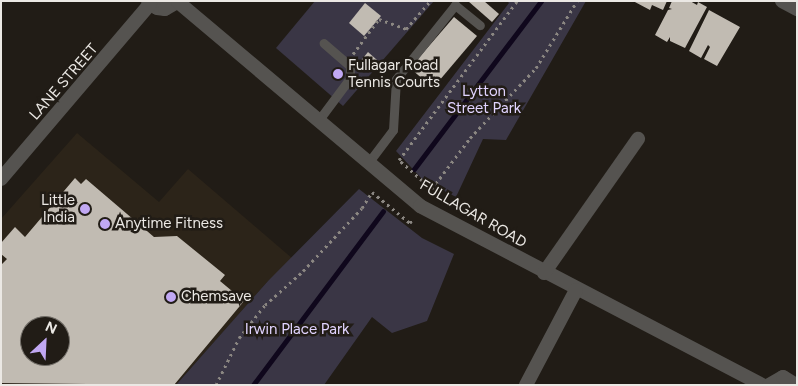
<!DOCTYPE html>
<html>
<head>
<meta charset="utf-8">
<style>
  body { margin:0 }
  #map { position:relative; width:798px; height:386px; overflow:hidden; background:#211c16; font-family:Figtree,sans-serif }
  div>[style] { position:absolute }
  .built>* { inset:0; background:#2c2419 }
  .green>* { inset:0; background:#3a3645 }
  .stream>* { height:5px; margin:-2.5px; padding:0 2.5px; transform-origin:2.5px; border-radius:2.5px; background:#0f071c }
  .building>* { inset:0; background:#c1bbb2 }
  .path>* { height:3px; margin-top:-1.5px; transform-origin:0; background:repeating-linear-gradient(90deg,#8b8782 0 2.5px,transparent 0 6.5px) }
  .service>* { height:9px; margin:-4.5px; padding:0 4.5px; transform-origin:4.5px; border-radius:4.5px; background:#555350 }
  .minor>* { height:14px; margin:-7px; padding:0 7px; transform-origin:7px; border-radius:7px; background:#555350 }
  .dots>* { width:14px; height:14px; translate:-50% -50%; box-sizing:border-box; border:2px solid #211c16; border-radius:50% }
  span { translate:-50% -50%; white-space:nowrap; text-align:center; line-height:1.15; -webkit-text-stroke:5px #211c16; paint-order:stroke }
  .poi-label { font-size:15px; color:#ebe8e4 }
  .left { translate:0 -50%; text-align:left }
  .right { translate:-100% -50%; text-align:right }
  .street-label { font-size:15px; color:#ebe8e4 }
  .park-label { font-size:15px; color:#e1d4ff }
  .frame { position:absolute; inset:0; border:2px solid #ebe8e4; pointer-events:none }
  .north { position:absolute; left:20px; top:316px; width:50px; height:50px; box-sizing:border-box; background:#211c16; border:1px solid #726e68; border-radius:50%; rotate:25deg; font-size:14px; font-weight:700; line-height:20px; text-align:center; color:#ebe8e4 }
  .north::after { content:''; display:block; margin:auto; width:18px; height:22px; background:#c1a8f3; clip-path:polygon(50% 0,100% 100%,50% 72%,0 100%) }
</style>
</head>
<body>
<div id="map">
  <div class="built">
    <i style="clip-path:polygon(evenodd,77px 133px,159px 202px,188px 169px,293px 259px,268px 281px,176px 385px,1px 385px,1px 219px,77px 133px,30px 326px,60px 326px,60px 356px,30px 356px,30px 326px)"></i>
  </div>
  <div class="green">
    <i style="clip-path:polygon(315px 1px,434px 1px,343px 106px,276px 48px)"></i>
    <i style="clip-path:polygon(507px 1px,586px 1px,506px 140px,483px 139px,456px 197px,423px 180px,396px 151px,509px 3px)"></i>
    <i style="clip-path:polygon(359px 189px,422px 238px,454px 254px,427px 321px,392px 333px,372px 317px,324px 385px,176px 385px,268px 281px)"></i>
  </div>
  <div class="stream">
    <i style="left:414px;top:169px;width:211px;rotate:-52.9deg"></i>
    <i style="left:253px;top:385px;width:217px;rotate:-53.2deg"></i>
  </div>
  <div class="building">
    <i style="clip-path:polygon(468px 1px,484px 1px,499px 14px,492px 22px)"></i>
    <i style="clip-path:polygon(633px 1px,667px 1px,663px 10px,652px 5px,650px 10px)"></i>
    <i style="clip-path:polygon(672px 1px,690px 1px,697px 5px,698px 2px,707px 7px,685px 48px,670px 41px,670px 37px,667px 42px,655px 35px,668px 10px,672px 9px,669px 8px)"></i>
    <i style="clip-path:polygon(365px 3px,381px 16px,364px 36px,349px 23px)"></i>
    <i style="clip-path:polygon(709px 10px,740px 27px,717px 66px,704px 59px,710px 47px,708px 45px,701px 58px,689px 51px)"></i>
    <i style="clip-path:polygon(454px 17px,477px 36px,433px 88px,410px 68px)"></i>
    <i style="clip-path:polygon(368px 52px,377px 60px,368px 71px,359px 63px)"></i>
    <i style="clip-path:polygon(evenodd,75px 178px,81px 184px,86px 179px,154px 237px,177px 236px,225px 275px,220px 281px,244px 301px,174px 385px,1px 383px,1px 265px,7px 259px,1px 254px,1px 243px,15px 227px,25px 237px,75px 178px,30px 326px,60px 326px,60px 356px,30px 356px,30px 326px)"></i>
  </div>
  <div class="path">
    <i style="left:353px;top:54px;width:44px;rotate:-53.4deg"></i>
    <i style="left:379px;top:19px;width:29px;rotate:20deg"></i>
    <i style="left:406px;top:29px;width:37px;rotate:-49deg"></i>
    <i style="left:432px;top:189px;width:44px;rotate:-138.7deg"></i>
    <i style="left:399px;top:160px;width:198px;rotate:-53.4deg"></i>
    <i style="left:428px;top:194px;width:70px;rotate:-53.1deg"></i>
    <i style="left:470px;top:138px;width:96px;rotate:-46.7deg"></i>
    <i style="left:536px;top:68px;width:79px;rotate:-58.5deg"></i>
    <i style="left:216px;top:385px;width:52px;rotate:-63.9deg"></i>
    <i style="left:239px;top:338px;width:42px;rotate:-51.8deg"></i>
    <i style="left:265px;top:305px;width:51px;rotate:-41.8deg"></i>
    <i style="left:303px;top:271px;width:86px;rotate:-46.9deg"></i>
    <i style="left:362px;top:208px;width:19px;rotate:-58deg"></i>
    <i style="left:372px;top:192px;width:49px;rotate:39.2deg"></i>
    <i style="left:410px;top:223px;width:6px;rotate:-59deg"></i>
  </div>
  <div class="service">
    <i style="left:318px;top:121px;width:54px;rotate:-53.3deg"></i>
    <i style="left:350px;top:78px;width:12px;rotate:-90deg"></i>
    <i style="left:350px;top:66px;width:35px;rotate:-139deg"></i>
    <i style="left:368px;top:163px;width:41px;rotate:-52.9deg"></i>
    <i style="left:393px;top:130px;width:51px;rotate:-86.6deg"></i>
    <i style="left:396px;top:79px;width:95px;rotate:-51.4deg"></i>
    <i style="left:455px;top:5px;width:32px;rotate:39deg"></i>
  </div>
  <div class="minor">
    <i style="left:148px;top:1px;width:11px;rotate:38deg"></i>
    <i style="left:157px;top:8px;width:8px;rotate:7deg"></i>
    <i style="left:165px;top:9px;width:16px;rotate:-30deg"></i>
    <i style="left:782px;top:1px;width:17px;rotate:28deg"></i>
    <i style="left:178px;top:2px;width:317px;rotate:40.1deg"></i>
    <i style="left:420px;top:206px;width:386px;rotate:27.6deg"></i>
    <i style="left:1px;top:179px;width:230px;rotate:-49.6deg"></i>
    <i style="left:544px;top:273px;width:164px;rotate:-55deg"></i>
    <i style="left:526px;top:385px;width:107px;rotate:-62.2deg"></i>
    <i style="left:769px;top:385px;width:16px;rotate:-30deg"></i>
    <i style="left:783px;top:377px;width:15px;rotate:32deg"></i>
  </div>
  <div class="dots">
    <i style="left:338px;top:74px;background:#c1a8f3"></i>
    <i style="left:85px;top:209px;background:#c1a8f3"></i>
    <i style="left:105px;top:224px;background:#c1a8f3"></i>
    <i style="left:171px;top:297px;background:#c1a8f3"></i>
  </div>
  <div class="poi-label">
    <span class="left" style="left:348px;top:74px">Fullagar Road<br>Tennis Courts</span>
    <span class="right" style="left:75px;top:209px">Little<br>India</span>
    <span class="left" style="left:115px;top:224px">Anytime Fitness</span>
    <span class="left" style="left:181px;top:297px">Chemsave</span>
  </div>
  <div class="street-label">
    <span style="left:64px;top:82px;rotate:-49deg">LANE STREET</span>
    <span style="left:473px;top:214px;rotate:30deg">FULLAGAR ROAD</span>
  </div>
  <div class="park-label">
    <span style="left:484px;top:100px">Lytton<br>Street Park</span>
    <span style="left:297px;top:330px">Irwin Place Park</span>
  </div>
  <div class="frame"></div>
  <div class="north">N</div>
</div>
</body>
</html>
